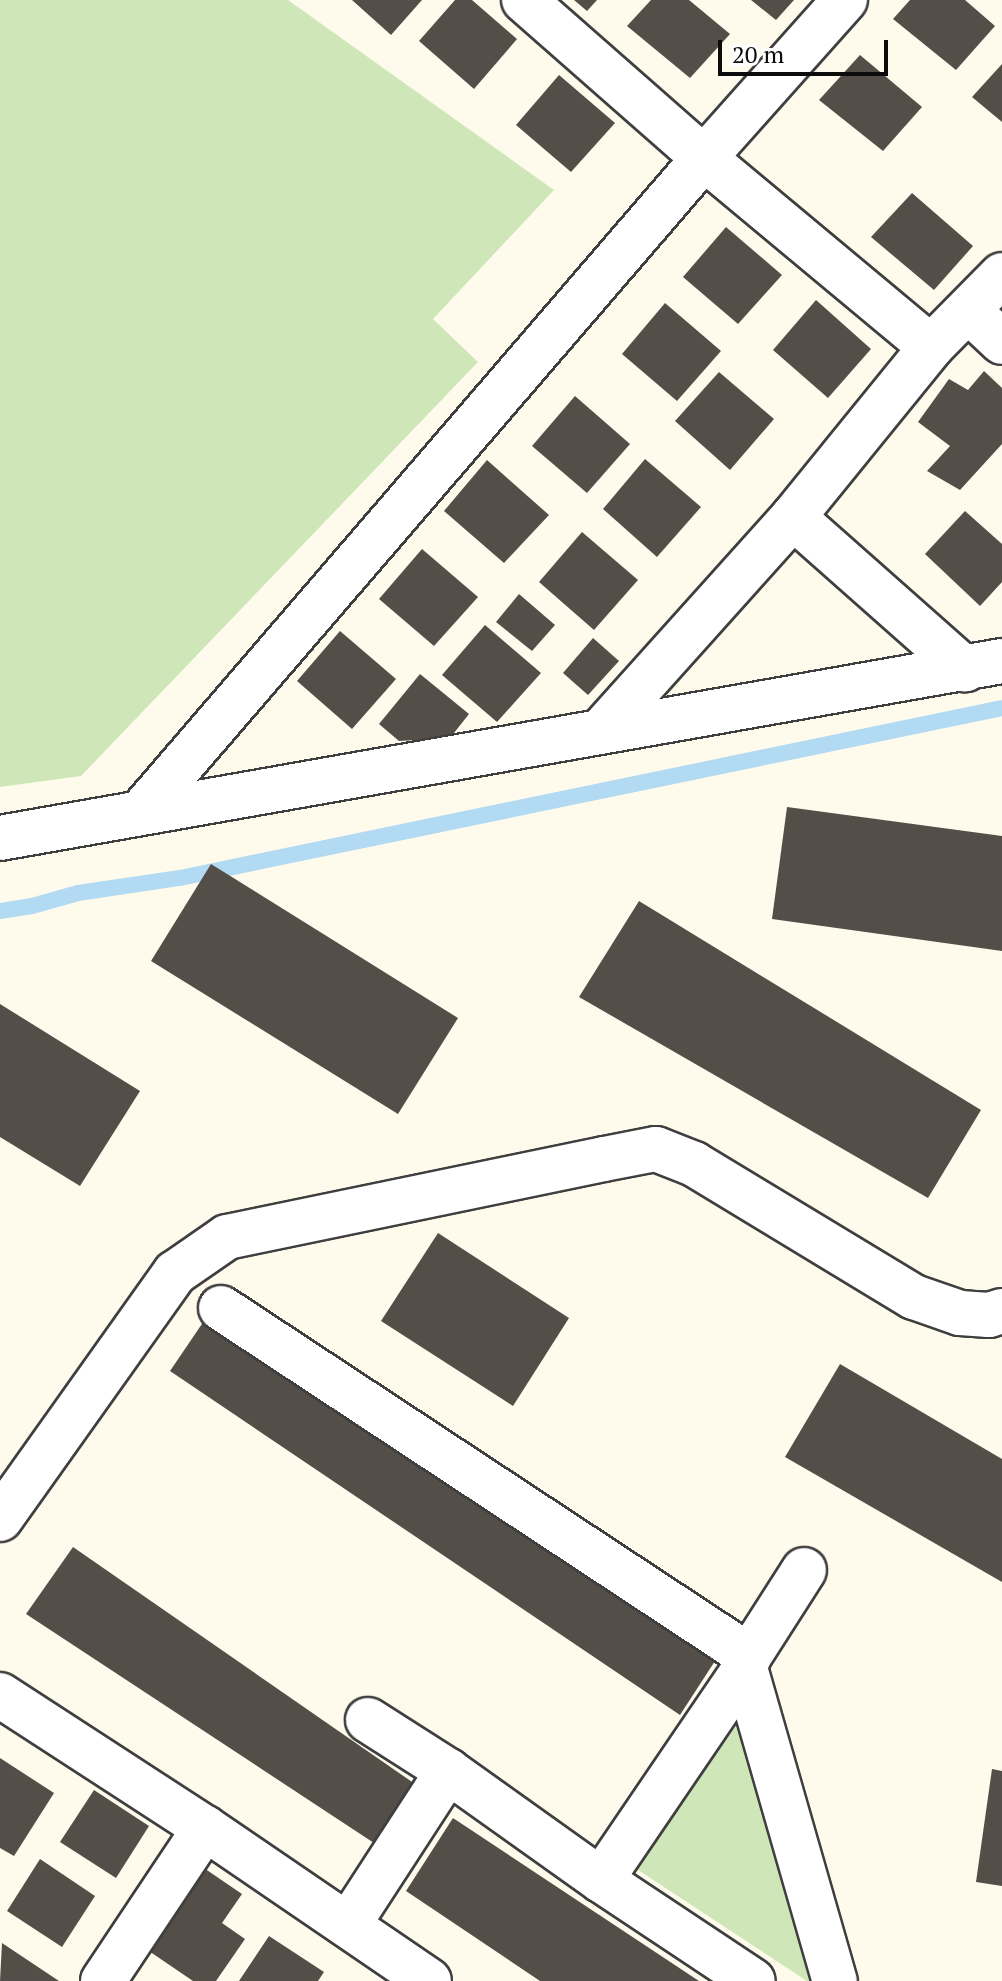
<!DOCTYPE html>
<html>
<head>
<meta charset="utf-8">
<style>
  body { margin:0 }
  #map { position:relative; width:1002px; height:1981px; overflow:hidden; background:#fefbec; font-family:"PT Serif",serif }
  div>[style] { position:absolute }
  .green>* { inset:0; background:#cfe7b8 }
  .stream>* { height:16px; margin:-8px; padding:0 8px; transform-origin:8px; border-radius:8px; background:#b3daf3 }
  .building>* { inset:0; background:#544e49 }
  .roads { filter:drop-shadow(2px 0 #3f3f3f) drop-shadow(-2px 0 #3f3f3f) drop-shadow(0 2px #3f3f3f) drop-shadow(0 -2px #3f3f3f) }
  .minor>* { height:44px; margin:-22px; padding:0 22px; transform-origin:22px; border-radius:22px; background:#fff }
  span { translate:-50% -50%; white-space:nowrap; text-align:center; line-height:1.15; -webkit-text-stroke:8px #fff; paint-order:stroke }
  .scale { position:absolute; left:718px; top:40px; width:170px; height:36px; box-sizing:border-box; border:4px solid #0c0c0c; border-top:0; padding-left:10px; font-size:24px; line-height:28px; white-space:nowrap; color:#0c0c0c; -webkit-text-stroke:6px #fff; paint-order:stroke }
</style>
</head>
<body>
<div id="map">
  <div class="green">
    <i style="clip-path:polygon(0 0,288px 0,554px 190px,433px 319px,478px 362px,81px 776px,0 787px)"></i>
    <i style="clip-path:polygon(741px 1719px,820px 1981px,807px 1981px,635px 1868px)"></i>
  </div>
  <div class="stream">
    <i style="left:0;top:911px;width:32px;rotate:-9deg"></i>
    <i style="left:32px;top:906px;width:48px;rotate:-15.8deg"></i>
    <i style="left:78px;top:893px;width:103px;rotate:-8.4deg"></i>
    <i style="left:180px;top:878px;width:839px;rotate:-11.68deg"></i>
  </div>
  <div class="building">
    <i style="clip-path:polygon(352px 0,422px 0,391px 35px)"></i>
    <i style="clip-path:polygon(455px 0,472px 0,517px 39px,474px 89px,419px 41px)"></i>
    <i style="clip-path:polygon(574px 0,597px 0,587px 11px)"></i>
    <i style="clip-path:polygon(651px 0,689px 0,730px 34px,690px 78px,627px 26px)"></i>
    <i style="clip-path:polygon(751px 0,794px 0,776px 20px)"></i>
    <i style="clip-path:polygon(910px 0,965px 0,995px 26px,956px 70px,893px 19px)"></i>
    <i style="clip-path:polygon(860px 55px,922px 107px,883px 151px,819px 100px)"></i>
    <i style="clip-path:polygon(1002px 64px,1002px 122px,972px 97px)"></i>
    <i style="clip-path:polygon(559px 75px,615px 123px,571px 172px,516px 125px)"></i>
    <i style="clip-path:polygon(912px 193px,973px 246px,934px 290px,871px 237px)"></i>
    <i style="clip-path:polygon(726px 227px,782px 275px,738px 324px,683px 277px)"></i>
    <i style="clip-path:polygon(816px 300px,871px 349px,828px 398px,773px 350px)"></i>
    <i style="clip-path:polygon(665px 303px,721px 351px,677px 401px,622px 354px)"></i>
    <i style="clip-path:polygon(984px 371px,1002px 388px,1002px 444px,960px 490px,927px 471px,950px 446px,918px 422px,949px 379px,968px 390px)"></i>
    <i style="clip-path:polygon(719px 372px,774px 419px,730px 470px,675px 421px)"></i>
    <i style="clip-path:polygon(575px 396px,630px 444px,587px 493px,532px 446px)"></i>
    <i style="clip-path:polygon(645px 459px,701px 507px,657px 557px,603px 509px)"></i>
    <i style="clip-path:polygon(487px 460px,549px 515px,504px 563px,444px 511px)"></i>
    <i style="clip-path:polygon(965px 511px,1002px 544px,1002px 582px,980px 606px,925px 554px)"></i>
    <i style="clip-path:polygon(582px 532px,638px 580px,594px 630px,539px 582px)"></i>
    <i style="clip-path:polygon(422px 549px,478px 597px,434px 646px,379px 599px)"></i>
    <i style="clip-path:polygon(519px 594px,555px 625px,532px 651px,496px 622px)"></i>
    <i style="clip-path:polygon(485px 625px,541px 673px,497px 722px,442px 675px)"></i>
    <i style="clip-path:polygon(340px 631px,396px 679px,352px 729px,297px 681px)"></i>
    <i style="clip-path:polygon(593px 638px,619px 661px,588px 695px,563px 673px)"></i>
    <i style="clip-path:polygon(420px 674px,469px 714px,450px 738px,399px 741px,379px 724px)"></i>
    <i style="clip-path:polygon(787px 807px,1002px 836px,1002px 951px,772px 919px)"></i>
    <i style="clip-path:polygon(211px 864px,458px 1018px,398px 1114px,151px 961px)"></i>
    <i style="clip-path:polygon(639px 901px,981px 1110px,928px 1198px,579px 997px)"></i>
    <i style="clip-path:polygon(0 1004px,140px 1091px,80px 1186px,0 1137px)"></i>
    <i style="clip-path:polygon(438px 1233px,569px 1318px,513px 1406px,381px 1321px)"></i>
    <i style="clip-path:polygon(206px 1318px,715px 1661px,680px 1715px,170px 1371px)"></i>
    <i style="clip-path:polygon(840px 1364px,1002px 1459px,1002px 1582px,785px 1457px)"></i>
    <i style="clip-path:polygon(73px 1547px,415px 1784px,374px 1843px,26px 1614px)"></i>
    <i style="clip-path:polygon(0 1758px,54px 1793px,14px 1856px,0 1848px)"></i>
    <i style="clip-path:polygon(992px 1769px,1002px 1771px,1002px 1886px,976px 1882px)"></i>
    <i style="clip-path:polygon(94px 1790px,149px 1826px,116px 1878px,60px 1842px)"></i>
    <i style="clip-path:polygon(453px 1818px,699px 1981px,540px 1981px,406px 1891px)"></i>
    <i style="clip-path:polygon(40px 1859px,95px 1896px,62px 1947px,7px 1911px)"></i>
    <i style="clip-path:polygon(198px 1864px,242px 1894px,222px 1923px,245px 1939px,216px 1981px,193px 1981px,143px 1947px)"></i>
    <i style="clip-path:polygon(269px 1936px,324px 1972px,318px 1981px,239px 1981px)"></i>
    <i style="clip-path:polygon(2px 1943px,59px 1981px,0 1981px)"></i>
  </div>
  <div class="roads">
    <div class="minor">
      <i style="left:524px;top:0;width:240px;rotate:41.3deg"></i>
      <i style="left:704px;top:158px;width:295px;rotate:39.8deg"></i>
      <i style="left:969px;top:311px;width:45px;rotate:43.2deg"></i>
      <i style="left:793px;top:517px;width:230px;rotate:41.5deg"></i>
      <i style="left:601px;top:731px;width:288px;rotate:-48.1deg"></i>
      <i style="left:793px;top:517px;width:219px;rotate:-50.9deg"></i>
      <i style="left:931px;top:347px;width:101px;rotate:-45.4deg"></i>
      <i style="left:141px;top:812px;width:863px;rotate:-49.28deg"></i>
      <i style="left:704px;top:158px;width:212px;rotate:-48.3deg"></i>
      <i style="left:0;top:838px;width:1018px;rotate:-10.02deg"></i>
      <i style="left:221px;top:1308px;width:632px;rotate:33.39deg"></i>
      <i style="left:0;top:1519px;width:302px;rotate:-54.6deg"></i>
      <i style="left:175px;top:1273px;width:63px;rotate:-34.7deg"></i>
      <i style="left:227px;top:1237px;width:385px;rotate:-11.7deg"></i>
      <i style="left:604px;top:1159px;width:53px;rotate:-10.9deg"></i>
      <i style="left:656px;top:1149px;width:41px;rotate:21.5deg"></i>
      <i style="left:694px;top:1164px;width:257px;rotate:31.2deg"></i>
      <i style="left:914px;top:1297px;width:49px;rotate:19.2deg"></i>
      <i style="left:960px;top:1313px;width:29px;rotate:4deg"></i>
      <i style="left:989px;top:1315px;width:14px;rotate:-17deg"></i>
      <i style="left:745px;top:1668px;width:326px;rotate:74deg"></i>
      <i style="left:0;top:1695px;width:244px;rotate:33deg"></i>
      <i style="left:205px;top:1828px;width:271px;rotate:34.3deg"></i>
      <i style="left:368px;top:1720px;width:95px;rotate:32.5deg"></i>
      <i style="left:448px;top:1771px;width:188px;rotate:35.5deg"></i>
      <i style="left:601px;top:1880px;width:182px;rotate:33.6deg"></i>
      <i style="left:601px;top:1880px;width:256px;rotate:-55.8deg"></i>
      <i style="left:745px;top:1668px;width:13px;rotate:-72deg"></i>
      <i style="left:749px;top:1656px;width:102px;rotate:-57.4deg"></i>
      <i style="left:348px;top:1925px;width:184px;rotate:-57deg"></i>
      <i style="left:103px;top:1981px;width:184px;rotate:-56.3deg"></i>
    </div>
  </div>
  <div class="scale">20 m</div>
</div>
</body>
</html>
